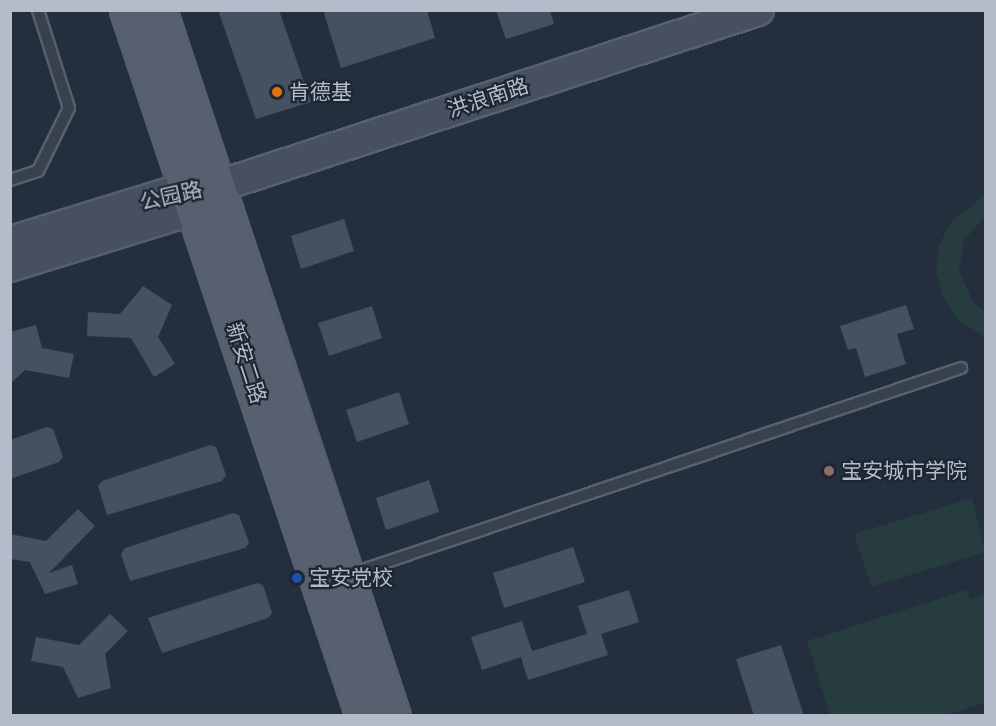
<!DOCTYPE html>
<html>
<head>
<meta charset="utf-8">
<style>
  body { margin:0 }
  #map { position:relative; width:996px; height:726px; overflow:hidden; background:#242f3e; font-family:Inter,"Noto Sans SC",sans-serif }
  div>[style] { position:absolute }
  .green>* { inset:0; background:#263c3f }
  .building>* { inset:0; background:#455162 }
  .roads { filter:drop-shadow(2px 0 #565f6c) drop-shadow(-2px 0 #565f6c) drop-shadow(0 2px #565f6c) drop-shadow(0 -2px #565f6c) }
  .lane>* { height:10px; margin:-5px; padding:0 5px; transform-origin:5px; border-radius:5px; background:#38414e }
  .secondary>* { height:30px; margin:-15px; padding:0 15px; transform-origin:15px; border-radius:15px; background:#465061 }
  .primary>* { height:33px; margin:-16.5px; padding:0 16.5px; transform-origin:16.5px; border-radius:16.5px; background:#56606e }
  .dots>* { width:16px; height:16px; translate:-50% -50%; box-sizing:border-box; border:3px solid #1d2633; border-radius:50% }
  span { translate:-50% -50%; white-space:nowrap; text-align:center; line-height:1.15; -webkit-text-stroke:4.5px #1d2633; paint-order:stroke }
  .poi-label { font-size:21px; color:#b4bcc9 }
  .left { translate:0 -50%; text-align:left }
  .street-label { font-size:21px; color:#b4bcc9 }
  .frame { position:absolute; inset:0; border:12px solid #b4bcc9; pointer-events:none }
</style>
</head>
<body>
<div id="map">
  <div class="green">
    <i style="clip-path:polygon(985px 195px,985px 216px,964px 240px,959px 271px,972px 300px,985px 312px,985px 337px,957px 319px,943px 297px,936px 272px,939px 246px,950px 223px)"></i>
    <i style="clip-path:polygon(972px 498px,985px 552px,871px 587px,854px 534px)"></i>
    <i style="clip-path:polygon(966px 590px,970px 600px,985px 595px,985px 703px,946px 715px,830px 715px,807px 641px)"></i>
  </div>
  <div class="building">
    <i style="clip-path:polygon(218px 10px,279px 10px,311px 102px,256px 119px)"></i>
    <i style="clip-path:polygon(323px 10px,427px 10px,435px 38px,341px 68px)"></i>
    <i style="clip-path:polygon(496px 10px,550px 10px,554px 24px,506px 39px)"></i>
    <i style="clip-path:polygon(344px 219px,354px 251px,301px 269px,291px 236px)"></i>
    <i style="clip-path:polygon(143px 286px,172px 305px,158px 337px,175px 364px,154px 377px,131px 338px,87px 336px,88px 312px,120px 314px)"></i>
    <i style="clip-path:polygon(906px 305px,914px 329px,897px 334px,906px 364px,865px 377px,856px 348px,848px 350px,840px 326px)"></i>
    <i style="clip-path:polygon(372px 306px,382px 338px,329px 356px,318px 323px)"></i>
    <i style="clip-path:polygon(36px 325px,42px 348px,74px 354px,69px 378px,25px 370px,10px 384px,10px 332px)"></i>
    <i style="clip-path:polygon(399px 392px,409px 424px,357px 442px,346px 410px)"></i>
    <i style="clip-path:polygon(47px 427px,53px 429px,63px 457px,59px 462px,10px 479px,10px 440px)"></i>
    <i style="clip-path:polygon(210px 445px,216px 447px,226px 475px,222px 481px,107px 515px,98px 486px,102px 481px)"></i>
    <i style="clip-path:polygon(429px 480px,439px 512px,386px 530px,376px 498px)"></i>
    <i style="clip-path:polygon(78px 509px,95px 526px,49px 573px,72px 565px,78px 584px,45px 594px,30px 562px,10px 559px,10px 534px,46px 541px)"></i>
    <i style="clip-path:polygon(233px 513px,239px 515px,249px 543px,245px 548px,130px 581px,121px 554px,125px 548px)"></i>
    <i style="clip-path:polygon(573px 547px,585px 582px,504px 608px,493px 573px)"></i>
    <i style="clip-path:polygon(257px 583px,263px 585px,272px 613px,268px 618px,162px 653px,148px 618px)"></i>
    <i style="clip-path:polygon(629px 590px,639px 622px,601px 634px,608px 655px,528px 680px,521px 657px,482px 670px,471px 637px,522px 621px,532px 651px,587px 634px,578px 606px)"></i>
    <i style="clip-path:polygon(110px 614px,128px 631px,105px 654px,111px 688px,78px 698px,63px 667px,31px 661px,36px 637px,79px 645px)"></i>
    <i style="clip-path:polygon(781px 645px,804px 716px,754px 716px,736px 659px)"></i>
  </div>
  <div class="roads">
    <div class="lane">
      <i style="left:10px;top:180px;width:29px;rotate:-18deg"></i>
      <i style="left:38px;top:171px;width:70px;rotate:-63.8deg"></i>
      <i style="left:69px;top:108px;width:103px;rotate:-107.6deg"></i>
      <i style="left:351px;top:574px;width:644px;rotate:-18.66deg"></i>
    </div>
    <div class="secondary">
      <i style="left:10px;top:242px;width:185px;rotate:-17deg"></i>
      <i style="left:187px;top:188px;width:32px;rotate:-4deg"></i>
      <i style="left:219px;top:186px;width:567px;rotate:-18.08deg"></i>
      <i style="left:10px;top:266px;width:193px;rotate:-17.2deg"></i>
      <i style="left:194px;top:209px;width:22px;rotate:-43deg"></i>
    </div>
    <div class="primary">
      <i style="left:127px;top:10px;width:744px;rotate:71.52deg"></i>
      <i style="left:159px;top:10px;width:744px;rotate:71.66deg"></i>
    </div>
  </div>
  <div class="dots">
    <i style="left:277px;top:92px;background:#e8710a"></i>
    <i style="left:829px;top:471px;background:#8d6e63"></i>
    <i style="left:297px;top:578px;background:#1a4fb4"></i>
  </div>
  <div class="poi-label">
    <span class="left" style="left:289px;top:92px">肯德基</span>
    <span class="left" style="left:841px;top:471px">宝安城市学院</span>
    <span class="left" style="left:309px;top:578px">宝安党校</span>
  </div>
  <div class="street-label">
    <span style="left:488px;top:98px;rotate:-18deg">洪浪南路</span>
    <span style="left:171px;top:196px;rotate:-13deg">公园路</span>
    <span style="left:246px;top:363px;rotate:72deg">新安二路</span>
  </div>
  <div class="frame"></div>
</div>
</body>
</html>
